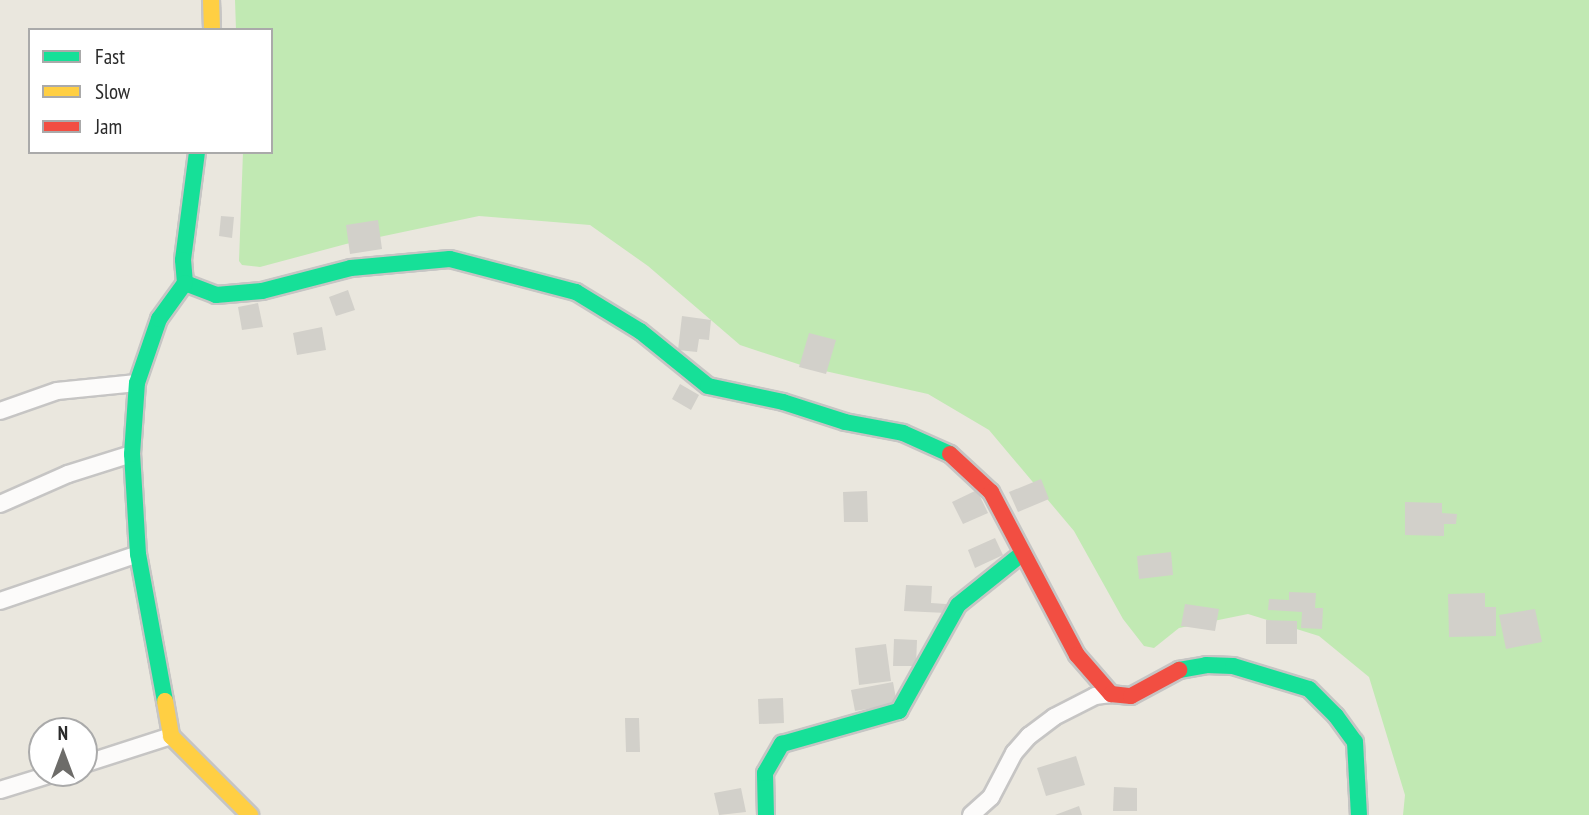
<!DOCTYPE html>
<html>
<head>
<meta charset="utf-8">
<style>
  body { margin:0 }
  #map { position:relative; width:1589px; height:815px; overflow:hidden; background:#eae7de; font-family:"PT Sans Narrow",sans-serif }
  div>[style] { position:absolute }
  .green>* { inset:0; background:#c1e9b3 }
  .building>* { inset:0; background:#d2d0ca }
  .roads { filter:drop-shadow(2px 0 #c6c5c4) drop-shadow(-2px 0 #c6c5c4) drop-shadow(0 2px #c6c5c4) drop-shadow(0 -2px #c6c5c4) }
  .street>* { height:16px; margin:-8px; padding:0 8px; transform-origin:8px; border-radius:8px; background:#fcfbfa }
  .fast>* { height:16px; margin:-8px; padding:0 8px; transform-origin:8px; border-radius:8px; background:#16e098 }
  .slow>* { height:16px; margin:-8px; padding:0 8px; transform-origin:8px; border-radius:8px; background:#ffcf43 }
  .jam>* { height:16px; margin:-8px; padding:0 8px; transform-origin:8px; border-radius:8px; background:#f24e42 }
  span { translate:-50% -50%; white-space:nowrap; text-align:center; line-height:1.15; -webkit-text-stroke:5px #fff; paint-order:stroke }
  .legend { position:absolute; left:28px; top:28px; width:245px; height:126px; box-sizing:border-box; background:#fff; border:2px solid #aaa; margin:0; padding:9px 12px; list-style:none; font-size:21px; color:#2a2a2a }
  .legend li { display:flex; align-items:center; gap:14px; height:35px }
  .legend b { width:35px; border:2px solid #aaa }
  .north { position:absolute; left:28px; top:717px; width:70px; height:70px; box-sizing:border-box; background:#fff; border:2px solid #aaa; border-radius:50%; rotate:0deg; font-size:19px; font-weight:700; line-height:28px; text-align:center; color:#2a2a2a }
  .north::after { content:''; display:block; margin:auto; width:24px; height:32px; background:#6d6c69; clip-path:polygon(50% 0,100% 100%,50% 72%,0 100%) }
</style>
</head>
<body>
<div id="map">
  <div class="green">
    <i style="clip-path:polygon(235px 0,1589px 0,1589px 815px,1403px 815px,1405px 795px,1369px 677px,1319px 636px,1248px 614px,1179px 628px,1154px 648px,1144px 646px,1123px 619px,1074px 531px,989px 430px,928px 394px,807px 367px,740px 345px,648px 266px,590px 225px,479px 216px,346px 244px,260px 267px,242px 265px,239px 261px,243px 152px,271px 152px,271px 30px,236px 30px)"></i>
  </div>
  <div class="building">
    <i style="clip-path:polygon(221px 216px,234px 217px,232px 238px,219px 236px)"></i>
    <i style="clip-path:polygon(378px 220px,382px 249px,350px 254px,346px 225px)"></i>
    <i style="clip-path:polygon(348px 290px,355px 310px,336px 316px,329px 297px)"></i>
    <i style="clip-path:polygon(258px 303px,263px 327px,242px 330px,238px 307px)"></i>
    <i style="clip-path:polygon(682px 316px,711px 320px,709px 340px,699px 339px,697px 352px,678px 350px)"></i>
    <i style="clip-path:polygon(322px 327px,326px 350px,297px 355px,293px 333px)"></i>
    <i style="clip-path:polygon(809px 333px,836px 340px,826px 374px,799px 367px)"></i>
    <i style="clip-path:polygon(680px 384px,699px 395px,691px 410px,672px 399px)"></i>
    <i style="clip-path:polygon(1041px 479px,1049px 499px,1018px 512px,1009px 492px)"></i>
    <i style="clip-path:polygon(977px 490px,988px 513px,963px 524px,952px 502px)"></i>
    <i style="clip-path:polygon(867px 491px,868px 522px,844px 522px,843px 492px)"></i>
    <i style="clip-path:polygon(1405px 502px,1442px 503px,1442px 513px,1457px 514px,1456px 524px,1444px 524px,1444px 536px,1405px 535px)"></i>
    <i style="clip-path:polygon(995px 538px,1003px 555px,975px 568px,968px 550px)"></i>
    <i style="clip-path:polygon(1171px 552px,1173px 575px,1139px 579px,1137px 556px)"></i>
    <i style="clip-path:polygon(906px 585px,932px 586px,931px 603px,946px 604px,946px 613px,904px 611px)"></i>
    <i style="clip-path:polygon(1289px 592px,1316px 593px,1315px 608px,1323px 608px,1322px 629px,1301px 628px,1302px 612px,1268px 610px,1269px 599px,1289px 600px)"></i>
    <i style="clip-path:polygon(1485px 593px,1485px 607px,1496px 607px,1496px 636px,1449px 637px,1448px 594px)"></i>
    <i style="clip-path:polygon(1185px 604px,1219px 609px,1215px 631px,1181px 626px)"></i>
    <i style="clip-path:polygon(1535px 609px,1542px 642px,1506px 649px,1499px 615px)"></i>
    <i style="clip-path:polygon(1266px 620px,1297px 621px,1297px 644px,1266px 644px)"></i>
    <i style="clip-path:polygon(894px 639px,917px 640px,916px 666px,893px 666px)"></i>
    <i style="clip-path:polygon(886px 644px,891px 681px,859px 685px,855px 648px)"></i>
    <i style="clip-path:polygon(893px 682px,897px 704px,855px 711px,851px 690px)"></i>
    <i style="clip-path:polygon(783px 698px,784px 723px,759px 724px,758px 699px)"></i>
    <i style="clip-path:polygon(625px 718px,639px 718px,640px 752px,626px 752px)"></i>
    <i style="clip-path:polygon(1076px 756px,1085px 785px,1046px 796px,1037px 768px)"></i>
    <i style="clip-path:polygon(1114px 787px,1137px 788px,1137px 811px,1113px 811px)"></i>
    <i style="clip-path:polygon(741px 788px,746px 812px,719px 815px,714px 793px)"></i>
    <i style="clip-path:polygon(1079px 806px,1082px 815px,1055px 815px)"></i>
  </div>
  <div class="roads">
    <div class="street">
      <i style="left:0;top:411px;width:60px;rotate:-19.3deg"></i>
      <i style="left:57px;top:391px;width:80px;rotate:-5.7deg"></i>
      <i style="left:0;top:504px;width:74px;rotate:-23.8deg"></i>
      <i style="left:68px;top:474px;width:67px;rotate:-17.4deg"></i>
      <i style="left:0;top:601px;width:146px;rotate:-18.8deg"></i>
      <i style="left:84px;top:764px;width:91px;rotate:-17.8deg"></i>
      <i style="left:0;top:790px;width:58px;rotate:-17.2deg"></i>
      <i style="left:971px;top:815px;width:27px;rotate:-42deg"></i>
      <i style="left:991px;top:797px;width:50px;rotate:-62.4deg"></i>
      <i style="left:1014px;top:753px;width:23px;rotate:-49deg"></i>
      <i style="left:1029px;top:736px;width:31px;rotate:-37deg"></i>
      <i style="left:1054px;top:717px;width:46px;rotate:-27.1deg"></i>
      <i style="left:1095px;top:696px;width:16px;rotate:-7deg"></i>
    </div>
    <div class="fast">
      <i style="left:197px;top:152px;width:109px;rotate:97.4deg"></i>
      <i style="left:183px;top:260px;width:23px;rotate:85deg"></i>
      <i style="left:185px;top:283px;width:33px;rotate:21deg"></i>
      <i style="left:216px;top:295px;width:46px;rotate:-5deg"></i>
      <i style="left:262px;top:291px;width:92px;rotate:-14.5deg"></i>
      <i style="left:351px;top:268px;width:99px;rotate:-5.2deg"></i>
      <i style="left:450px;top:259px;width:130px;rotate:14.7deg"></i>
      <i style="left:576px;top:292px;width:75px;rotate:31.4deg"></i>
      <i style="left:640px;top:331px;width:87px;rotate:39deg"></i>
      <i style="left:708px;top:386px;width:77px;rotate:12deg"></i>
      <i style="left:783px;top:402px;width:65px;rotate:17.9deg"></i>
      <i style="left:845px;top:422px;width:59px;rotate:10.7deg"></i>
      <i style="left:903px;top:433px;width:51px;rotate:24.1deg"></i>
      <i style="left:1179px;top:670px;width:27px;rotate:-10deg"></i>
      <i style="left:1206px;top:665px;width:27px;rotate:2deg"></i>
      <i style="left:1233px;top:666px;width:79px;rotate:16.8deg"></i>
      <i style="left:1309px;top:689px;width:38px;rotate:45deg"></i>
      <i style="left:1336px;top:716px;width:32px;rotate:54deg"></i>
      <i style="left:1355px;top:742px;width:73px;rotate:86.9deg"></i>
      <i style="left:165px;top:701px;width:149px;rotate:-100.4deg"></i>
      <i style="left:138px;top:554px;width:100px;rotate:-93.4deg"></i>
      <i style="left:132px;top:454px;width:71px;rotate:-86deg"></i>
      <i style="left:137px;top:383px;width:68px;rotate:-71deg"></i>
      <i style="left:159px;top:319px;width:44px;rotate:-54.2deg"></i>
      <i style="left:766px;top:815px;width:42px;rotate:-91.4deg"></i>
      <i style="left:765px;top:773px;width:34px;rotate:-60deg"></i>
      <i style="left:782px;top:744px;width:122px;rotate:-15.8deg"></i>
      <i style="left:899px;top:711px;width:121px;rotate:-60.9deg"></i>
      <i style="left:958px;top:605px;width:83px;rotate:-38.7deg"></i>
    </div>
    <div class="slow">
      <i style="left:211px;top:0;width:30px;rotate:88deg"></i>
      <i style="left:165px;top:701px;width:36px;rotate:80deg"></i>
      <i style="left:171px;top:736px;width:112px;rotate:45deg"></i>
    </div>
    <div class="jam">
      <i style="left:950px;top:454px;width:56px;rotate:42.8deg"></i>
      <i style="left:991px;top:492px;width:184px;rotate:62.2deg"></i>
      <i style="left:1077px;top:655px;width:52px;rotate:48.9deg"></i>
      <i style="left:1111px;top:694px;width:20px;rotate:6deg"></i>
      <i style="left:1131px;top:696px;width:55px;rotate:-28.4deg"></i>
    </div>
  </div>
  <ul class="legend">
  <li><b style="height:9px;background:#16e098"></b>Fast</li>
  <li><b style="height:9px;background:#ffcf43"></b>Slow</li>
  <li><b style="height:9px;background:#f24e42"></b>Jam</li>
  </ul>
  <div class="north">N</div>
</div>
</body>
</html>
